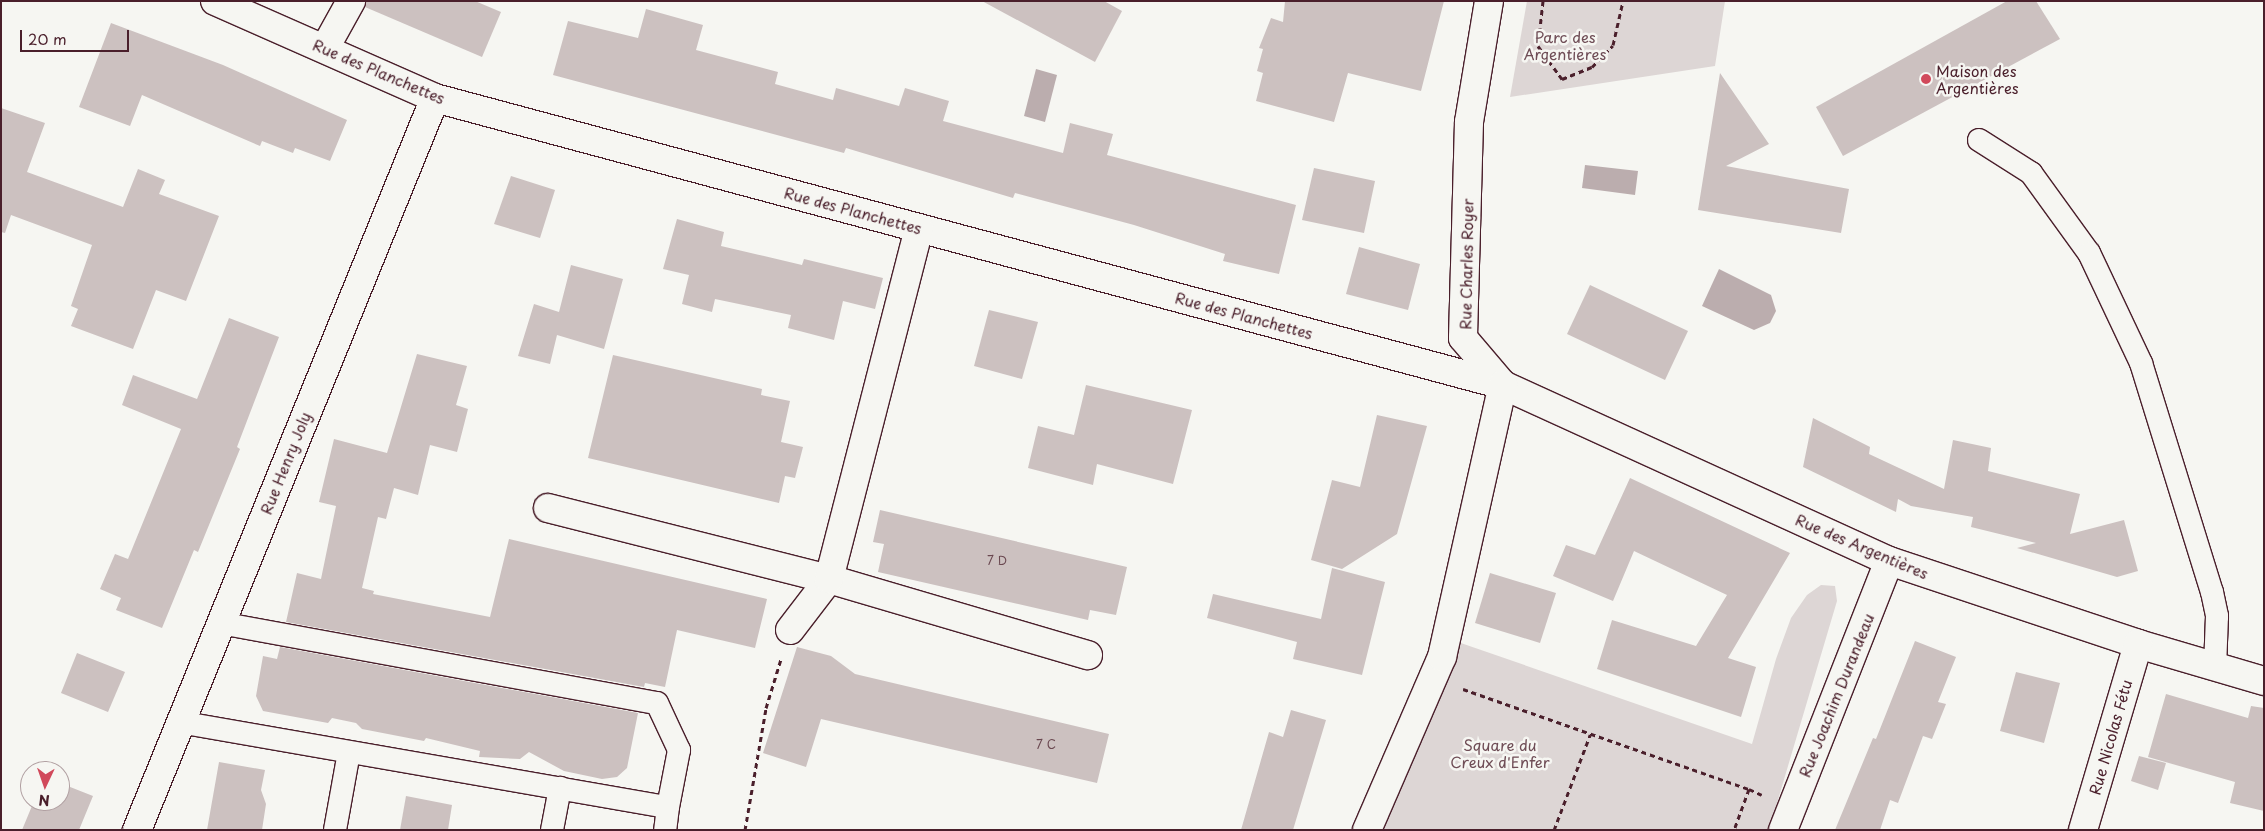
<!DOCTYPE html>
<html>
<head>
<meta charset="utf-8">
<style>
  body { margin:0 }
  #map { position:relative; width:2265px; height:831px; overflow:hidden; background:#f6f6f2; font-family:"Playpen Sans",sans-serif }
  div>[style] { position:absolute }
  .green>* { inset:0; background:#ddd6d5 }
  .water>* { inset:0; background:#bbadae }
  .building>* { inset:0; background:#ccc1c0 }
  .path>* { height:3px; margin-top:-1.5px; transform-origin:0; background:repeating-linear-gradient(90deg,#4a1f2b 0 5px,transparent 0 9px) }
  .roads { filter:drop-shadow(1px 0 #4a1f2b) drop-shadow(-1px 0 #4a1f2b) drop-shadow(0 1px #4a1f2b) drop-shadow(0 -1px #4a1f2b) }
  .lane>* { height:22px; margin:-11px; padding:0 11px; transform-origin:11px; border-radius:11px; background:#f6f6f2 }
  .street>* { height:28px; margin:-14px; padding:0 14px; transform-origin:14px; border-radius:14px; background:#f6f6f2 }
  .dots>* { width:14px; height:14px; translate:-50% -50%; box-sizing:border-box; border:2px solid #f6f6f2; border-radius:50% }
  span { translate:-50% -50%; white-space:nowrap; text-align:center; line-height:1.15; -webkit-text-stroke:5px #f6f6f2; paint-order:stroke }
  .number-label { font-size:12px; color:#6a4850 }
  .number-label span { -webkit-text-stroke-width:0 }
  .park-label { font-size:15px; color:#6f4d56 }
  .poi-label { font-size:15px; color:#4a1f2b }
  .left { translate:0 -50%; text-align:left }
  .street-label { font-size:15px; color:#4a1f2b }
  .frame { position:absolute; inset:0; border:2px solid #4a1f2b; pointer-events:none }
  .north { position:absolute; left:20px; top:761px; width:50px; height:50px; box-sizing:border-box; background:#f6f6f2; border:1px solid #b1a0a2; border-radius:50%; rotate:183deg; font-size:14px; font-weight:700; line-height:20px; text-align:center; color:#4a1f2b }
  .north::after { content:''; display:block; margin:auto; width:18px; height:22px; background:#d1495b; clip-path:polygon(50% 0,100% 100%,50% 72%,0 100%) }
  .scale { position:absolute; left:20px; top:30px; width:109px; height:22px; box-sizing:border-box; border:2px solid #4a1f2b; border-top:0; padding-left:6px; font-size:15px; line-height:18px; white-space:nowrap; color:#4a1f2b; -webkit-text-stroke:4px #f6f6f2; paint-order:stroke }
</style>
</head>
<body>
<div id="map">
  <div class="green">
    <i style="clip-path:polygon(1527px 1px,1725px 1px,1715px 66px,1510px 97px)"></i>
    <i style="clip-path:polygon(1821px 585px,1835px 586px,1837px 601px,1769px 830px,1380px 830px,1455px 641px,1752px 744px,1776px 659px,1791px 618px,1807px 595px)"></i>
  </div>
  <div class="water">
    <i style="clip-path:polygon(1036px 69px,1057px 75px,1045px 122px,1024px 116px)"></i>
    <i style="clip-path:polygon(1585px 165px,1638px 171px,1635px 195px,1582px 188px)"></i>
    <i style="clip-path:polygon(1719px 269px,1771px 295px,1776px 311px,1770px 323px,1754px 330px,1702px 306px)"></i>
  </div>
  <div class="building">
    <i style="clip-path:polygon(367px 1px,475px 1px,501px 12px,482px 57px,365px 7px)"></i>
    <i style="clip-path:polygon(982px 1px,1104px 1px,1122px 11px,1095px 62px)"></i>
    <i style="clip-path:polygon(1285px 1px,1444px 1px,1421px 91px,1348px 73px,1334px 122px,1256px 101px,1263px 73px,1257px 71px,1263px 49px,1259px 48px,1271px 18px,1283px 22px)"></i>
    <i style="clip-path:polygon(2007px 1px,2036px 1px,2060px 39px,1843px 156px,1816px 107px)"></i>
    <i style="clip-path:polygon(646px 9px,703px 25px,696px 50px,778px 72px,775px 84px,833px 100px,836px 88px,899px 106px,905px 88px,949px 101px,943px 121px,1063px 153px,1070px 123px,1113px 134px,1107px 155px,1296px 205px,1279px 274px,1223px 261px,1225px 254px,1134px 225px,1015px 193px,1013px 198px,846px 148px,844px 153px,553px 75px,568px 21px,638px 38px)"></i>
    <i style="clip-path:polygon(111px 23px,223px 65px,347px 120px,330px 161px,295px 148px,293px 153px,262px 141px,260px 146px,142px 95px,130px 126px,79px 107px)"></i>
    <i style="clip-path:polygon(1720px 73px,1769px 144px,1726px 166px,1849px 189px,1841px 233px,1698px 210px)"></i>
    <i style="clip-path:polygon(1px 108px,45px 123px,27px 172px,123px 207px,138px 169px,165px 180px,159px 194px,219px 216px,186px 301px,156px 290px,133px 349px,71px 326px,78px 309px,71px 306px,92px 245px,11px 215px,5px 233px,1px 232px)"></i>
    <i style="clip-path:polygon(1314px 168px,1375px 181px,1364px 233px,1302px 220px)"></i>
    <i style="clip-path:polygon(511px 176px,555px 190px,540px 238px,494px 224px)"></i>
    <i style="clip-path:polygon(677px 219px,724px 232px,721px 246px,802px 265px,804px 259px,883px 278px,875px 309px,843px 301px,834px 340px,788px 328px,791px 315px,715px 299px,712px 312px,682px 304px,689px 275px,663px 269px)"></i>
    <i style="clip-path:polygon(1359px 247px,1420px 264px,1408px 310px,1346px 294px)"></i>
    <i style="clip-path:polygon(571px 265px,623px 279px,604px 349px,557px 335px,550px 364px,518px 356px,534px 304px,559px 312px)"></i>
    <i style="clip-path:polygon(1590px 285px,1688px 331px,1665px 380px,1567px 334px)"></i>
    <i style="clip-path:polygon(989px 310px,1038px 322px,1022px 379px,974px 366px)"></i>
    <i style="clip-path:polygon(229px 318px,279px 337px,237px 447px,240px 449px,198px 552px,194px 550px,162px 628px,116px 610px,121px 598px,100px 589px,115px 554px,128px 559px,181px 429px,122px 405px,133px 375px,197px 399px)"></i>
    <i style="clip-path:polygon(417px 354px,467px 366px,456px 405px,468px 409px,457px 452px,430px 445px,418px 495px,394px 488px,386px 519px,378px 517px,362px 588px,374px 591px,373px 594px,490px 617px,509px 539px,767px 599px,755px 648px,677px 630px,665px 687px,645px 683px,644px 687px,286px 622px,297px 573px,321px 579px,336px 506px,319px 502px,334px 439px,387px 453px)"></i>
    <i style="clip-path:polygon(613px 355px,762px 389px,761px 395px,790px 401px,781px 442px,803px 447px,795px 478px,785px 476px,779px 503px,588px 458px)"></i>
    <i style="clip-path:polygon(1086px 385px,1192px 410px,1173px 484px,1097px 464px,1093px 485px,1028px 468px,1038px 426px,1074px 435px)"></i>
    <i style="clip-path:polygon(1377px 415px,1427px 426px,1397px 534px,1342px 569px,1311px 560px,1332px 480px,1360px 487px)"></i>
    <i style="clip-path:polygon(1813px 418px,1870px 447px,1869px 454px,1944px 489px,1953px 440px,1991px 448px,1988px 471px,2080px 494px,2070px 534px,2124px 520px,2138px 571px,2117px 577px,2017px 548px,2036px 543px,1971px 527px,1973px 517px,1911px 506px,1898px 499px,1896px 512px,1803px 467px)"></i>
    <i style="clip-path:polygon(1630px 478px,1790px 553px,1728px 658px,1756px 667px,1741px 717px,1597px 669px,1612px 620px,1696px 646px,1727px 595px,1634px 551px,1613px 601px,1553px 576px,1566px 545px,1595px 555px)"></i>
    <i style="clip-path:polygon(880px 510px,1127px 567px,1116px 615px,1090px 610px,1088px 620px,878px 572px,884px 544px,873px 542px)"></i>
    <i style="clip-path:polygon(1332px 568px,1385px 582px,1362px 675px,1293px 659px,1297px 642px,1207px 618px,1213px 594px,1321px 619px)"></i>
    <i style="clip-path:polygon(1490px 573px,1556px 593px,1540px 643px,1475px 623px)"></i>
    <i style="clip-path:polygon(1915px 641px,1956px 657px,1938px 702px,1946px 704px,1932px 739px,1923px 736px,1898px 803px,1890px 800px,1880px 830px,1835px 830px,1873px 738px,1876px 739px)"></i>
    <i style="clip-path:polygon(280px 647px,638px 713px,627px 768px,617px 777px,602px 779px,564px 771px,529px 752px,520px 759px,479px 757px,480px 751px,426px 738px,424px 741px,362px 729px,356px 723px,332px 718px,328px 723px,263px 711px,256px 696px,263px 656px,277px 659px)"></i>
    <i style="clip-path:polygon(797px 647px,831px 656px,855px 674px,1109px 734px,1097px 783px,821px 719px,806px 767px,763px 753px)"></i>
    <i style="clip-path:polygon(77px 653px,125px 672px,108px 712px,61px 693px)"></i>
    <i style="clip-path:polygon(2016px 672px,2060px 683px,2044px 743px,2000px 731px)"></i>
    <i style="clip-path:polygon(2166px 694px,2248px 718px,2251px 706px,2264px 708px,2264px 811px,2230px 803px,2235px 782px,2148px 757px)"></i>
    <i style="clip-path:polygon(1291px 710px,1326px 720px,1293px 830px,1241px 830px,1269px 732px,1283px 737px)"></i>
    <i style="clip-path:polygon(2139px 756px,2166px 763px,2158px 790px,2131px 781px)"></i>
    <i style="clip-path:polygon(219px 762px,265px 770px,261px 790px,266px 804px,262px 830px,207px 830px)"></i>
    <i style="clip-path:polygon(60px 783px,93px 796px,79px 830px,22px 830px,34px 801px,60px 801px)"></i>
    <i style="clip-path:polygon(406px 796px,452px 805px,448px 830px,400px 830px)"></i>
  </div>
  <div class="path">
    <i style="left:1543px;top:1px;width:45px;rotate:96.3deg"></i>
    <i style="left:1538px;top:46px;width:41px;rotate:54deg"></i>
    <i style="left:1562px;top:79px;width:32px;rotate:-22deg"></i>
    <i style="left:1592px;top:67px;width:30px;rotate:-46deg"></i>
    <i style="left:1613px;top:45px;width:45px;rotate:-77.2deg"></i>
    <i style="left:1463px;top:689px;width:303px;rotate:19.3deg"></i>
    <i style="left:1749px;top:789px;width:44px;rotate:110.1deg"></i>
    <i style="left:1749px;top:789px;width:14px;rotate:25deg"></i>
    <i style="left:745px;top:830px;width:124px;rotate:-80.2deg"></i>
    <i style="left:766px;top:708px;width:51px;rotate:-73deg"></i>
    <i style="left:1554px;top:830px;width:102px;rotate:-69.2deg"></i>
  </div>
  <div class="roads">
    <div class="lane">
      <i style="left:1979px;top:140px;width:62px;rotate:32.4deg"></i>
      <i style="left:2031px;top:173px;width:99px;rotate:54.1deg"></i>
      <i style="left:2089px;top:253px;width:122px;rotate:64.7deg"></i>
      <i style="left:2141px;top:363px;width:240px;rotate:72.8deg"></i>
      <i style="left:2212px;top:592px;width:25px;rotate:78deg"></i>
      <i style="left:2217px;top:616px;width:51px;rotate:92.2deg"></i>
      <i style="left:220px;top:623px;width:444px;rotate:10.4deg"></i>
      <i style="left:657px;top:703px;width:52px;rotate:64.9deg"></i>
      <i style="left:679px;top:750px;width:58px;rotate:100.9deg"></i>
      <i style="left:179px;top:722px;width:496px;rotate:9.9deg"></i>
      <i style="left:668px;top:807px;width:23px;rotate:97deg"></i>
      <i style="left:335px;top:830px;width:79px;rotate:-79.8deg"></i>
      <i style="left:552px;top:830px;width:43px;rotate:-79.2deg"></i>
    </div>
    <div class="street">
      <i style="left:215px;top:1px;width:240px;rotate:23.8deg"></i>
      <i style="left:435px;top:98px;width:1106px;rotate:15.04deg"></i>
      <i style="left:1503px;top:385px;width:424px;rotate:24.5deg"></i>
      <i style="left:1889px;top:561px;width:262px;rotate:18.4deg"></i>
      <i style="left:2138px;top:644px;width:131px;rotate:16.4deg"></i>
      <i style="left:1489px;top:1px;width:123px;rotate:99.4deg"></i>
      <i style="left:1469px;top:122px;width:216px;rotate:91.6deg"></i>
      <i style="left:1463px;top:338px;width:62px;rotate:49.6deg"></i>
      <i style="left:325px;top:48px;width:54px;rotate:-61deg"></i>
      <i style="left:548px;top:508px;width:290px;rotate:14.2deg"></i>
      <i style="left:829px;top:579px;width:270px;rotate:16.4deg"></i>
      <i style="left:790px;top:630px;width:64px;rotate:-52.6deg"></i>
      <i style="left:829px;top:579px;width:362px;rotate:-75.6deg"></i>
      <i style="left:137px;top:830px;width:790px;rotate:-67.85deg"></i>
      <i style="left:1367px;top:830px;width:189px;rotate:-66.6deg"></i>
      <i style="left:1442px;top:657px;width:279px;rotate:-77.4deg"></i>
      <i style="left:1783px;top:830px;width:289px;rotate:-68.5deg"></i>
      <i style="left:2083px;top:830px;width:194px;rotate:-73.5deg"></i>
    </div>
  </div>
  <div class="dots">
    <i style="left:1926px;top:79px;background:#d1495b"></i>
  </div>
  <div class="number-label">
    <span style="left:997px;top:561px">7 D</span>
    <span style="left:1046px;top:745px">7 C</span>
  </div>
  <div class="park-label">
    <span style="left:1565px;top:45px">Parc des<br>Argentières</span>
    <span style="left:1500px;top:753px">Square du<br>Creux d'Enfer</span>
  </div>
  <div class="poi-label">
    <span class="left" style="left:1936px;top:79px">Maison des<br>Argentières</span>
  </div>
  <div class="street-label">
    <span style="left:379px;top:71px;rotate:23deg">Rue des Planchettes</span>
    <span style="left:853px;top:210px;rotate:15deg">Rue des Planchettes</span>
    <span style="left:1466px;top:264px;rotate:-89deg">Rue Charles Royer</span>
    <span style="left:1244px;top:315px;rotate:15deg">Rue des Planchettes</span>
    <span style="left:285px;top:463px;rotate:-68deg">Rue Henry Joly</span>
    <span style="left:1862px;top:546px;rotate:23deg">Rue des Argentières</span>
    <span style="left:1836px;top:695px;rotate:-68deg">Rue Joachim Durandeau</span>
    <span style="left:2110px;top:737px;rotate:-74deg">Rue Nicolas Fétu</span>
  </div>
  <div class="frame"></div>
  <div class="north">N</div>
  <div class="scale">20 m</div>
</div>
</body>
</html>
